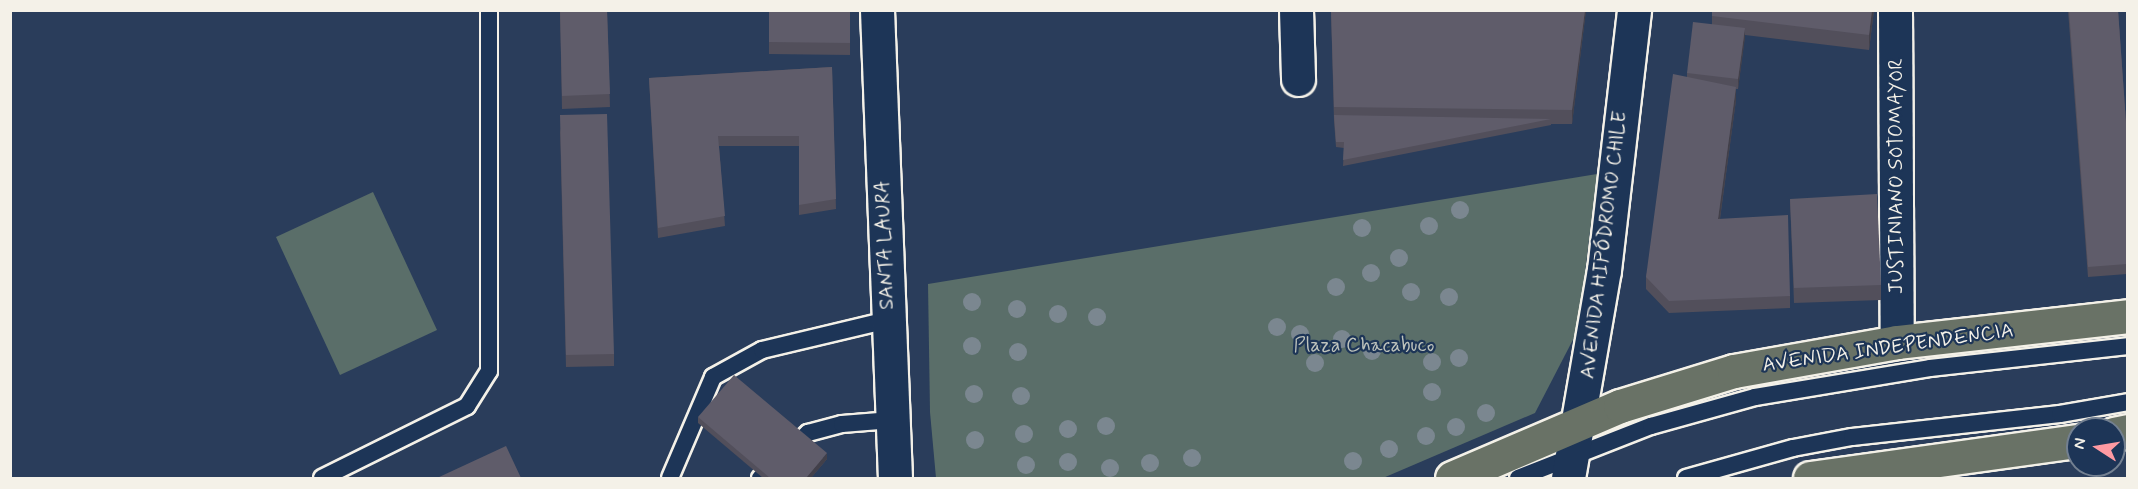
<!DOCTYPE html>
<html>
<head>
<meta charset="utf-8">
<style>
  body { margin:0 }
  #map { position:relative; width:2138px; height:489px; overflow:hidden; background:#2a3d5b; font-family:Mynerve,sans-serif }
  div>[style] { position:absolute }
  .green>* { inset:0; background:#5a6e69 }
  .roads { filter:drop-shadow(2px 0 #f4f1e8) drop-shadow(-2px 0 #f4f1e8) drop-shadow(0 2px #f4f1e8) drop-shadow(0 -2px #f4f1e8) }
  .lane>* { height:16px; margin:-8px; padding:0 8px; transform-origin:8px; border-radius:8px; background:#1d3557 }
  .street>* { height:33px; margin:-16.5px; padding:0 16.5px; transform-origin:16.5px; border-radius:16.5px; background:#1d3557 }
  .secondary>* { height:33px; margin:-16.5px; padding:0 16.5px; transform-origin:16.5px; border-radius:16.5px; background:#1d3557 }
  .primary>* { height:33px; margin:-16.5px; padding:0 16.5px; transform-origin:16.5px; border-radius:16.5px; background:#697266 }
  .trees>* { width:18px; height:18px; margin:-9px; border-radius:50%; background:#7b8790 }
  .wall>* { inset:0; background:#524f5b }
  .shaded-wall>* { inset:0; background:#42404a }
  .building>* { inset:0; background:#5f5c6a }
  span { translate:-50% -50%; white-space:nowrap; text-align:center; line-height:1.15; -webkit-text-stroke:4.5px #1d3557; paint-order:stroke }
  .street-label { font-size:20px; color:#f4f1e8 }
  .park-label { font-size:20px; color:#bec3bc }
  .frame { position:absolute; inset:0; border:12px solid #f4f1e8; pointer-events:none }
  .north { position:absolute; left:2066px; top:417px; width:60px; height:60px; box-sizing:border-box; background:#1d3557; border:2px solid #738091; border-radius:50%; rotate:282deg; font-size:16px; font-weight:700; line-height:24px; text-align:center; color:#f4f1e8 }
  .north::after { content:''; display:block; margin:auto; width:21px; height:27px; background:#ff9aa2; clip-path:polygon(50% 0,100% 100%,50% 72%,0 100%) }
</style>
</head>
<body>
<div id="map">
  <div class="green">
    <i style="clip-path:polygon(1597px 174px,1578px 330px,1535px 413px,1383px 478px,936px 478px,930px 412px,928px 284px)"></i>
    <i style="clip-path:polygon(373px 192px,437px 330px,340px 375px,276px 237px)"></i>
  </div>
  <div class="roads">
    <div class="lane">
      <i style="left:322px;top:478px;width:162px;rotate:-26.4deg"></i>
      <i style="left:467px;top:406px;width:41px;rotate:-57.8deg"></i>
      <i style="left:489px;top:371px;width:361px;rotate:-90deg"></i>
      <i style="left:670px;top:478px;width:110px;rotate:-66.9deg"></i>
      <i style="left:713px;top:377px;width:56px;rotate:-28.9deg"></i>
      <i style="left:762px;top:350px;width:130px;rotate:-13.4deg"></i>
      <i style="left:760px;top:478px;width:66px;rotate:-43.2deg"></i>
      <i style="left:808px;top:433px;width:35px;rotate:-15deg"></i>
      <i style="left:842px;top:424px;width:50px;rotate:-4.6deg"></i>
      <i style="left:1518px;top:478px;width:143px;rotate:-21.4deg"></i>
      <i style="left:1651px;top:426px;width:108px;rotate:-15.6deg"></i>
      <i style="left:1755px;top:397px;width:177px;rotate:-9.4deg"></i>
      <i style="left:1930px;top:368px;width:199px;rotate:-6.3deg"></i>
      <i style="left:1686px;top:478px;width:111px;rotate:-15.7deg"></i>
      <i style="left:1793px;top:448px;width:60px;rotate:-10.6deg"></i>
      <i style="left:1852px;top:437px;width:209px;rotate:-6.3deg"></i>
      <i style="left:2060px;top:414px;width:69px;rotate:-10deg"></i>
    </div>
    <div class="street">
      <i style="left:1296px;top:10px;width:69px;rotate:88.3deg"></i>
      <i style="left:1895px;top:10px;width:332px;rotate:89.7deg"></i>
    </div>
    <div class="secondary">
      <i style="left:877px;top:10px;width:468px;rotate:87.8deg"></i>
      <i style="left:1568px;top:478px;width:211px;rotate:-80.2deg"></i>
      <i style="left:1604px;top:270px;width:262px;rotate:-83.4deg"></i>
    </div>
    <div class="primary">
      <i style="left:2114px;top:434px;width:14px;rotate:-12deg"></i>
      <i style="left:1452px;top:478px;width:183px;rotate:-23.2deg"></i>
      <i style="left:1620px;top:406px;width:119px;rotate:-17.1deg"></i>
      <i style="left:1734px;top:371px;width:166px;rotate:-10.1deg"></i>
      <i style="left:1897px;top:342px;width:232px;rotate:-6.4deg"></i>
      <i style="left:1810px;top:478px;width:271px;rotate:-7.9deg"></i>
    </div>
  </div>
  <div class="trees">
    <i style="left:1460px;top:210px"></i>
    <i style="left:1429px;top:226px"></i>
    <i style="left:1362px;top:228px"></i>
    <i style="left:1399px;top:258px"></i>
    <i style="left:1371px;top:273px"></i>
    <i style="left:1336px;top:287px"></i>
    <i style="left:1411px;top:292px"></i>
    <i style="left:1449px;top:297px"></i>
    <i style="left:972px;top:302px"></i>
    <i style="left:1017px;top:309px"></i>
    <i style="left:1058px;top:314px"></i>
    <i style="left:1097px;top:317px"></i>
    <i style="left:1277px;top:327px"></i>
    <i style="left:1300px;top:334px"></i>
    <i style="left:1342px;top:339px"></i>
    <i style="left:972px;top:346px"></i>
    <i style="left:1372px;top:351px"></i>
    <i style="left:1018px;top:352px"></i>
    <i style="left:1459px;top:358px"></i>
    <i style="left:1432px;top:362px"></i>
    <i style="left:1315px;top:363px"></i>
    <i style="left:1432px;top:392px"></i>
    <i style="left:974px;top:394px"></i>
    <i style="left:1021px;top:396px"></i>
    <i style="left:1486px;top:413px"></i>
    <i style="left:1106px;top:426px"></i>
    <i style="left:1456px;top:427px"></i>
    <i style="left:1068px;top:429px"></i>
    <i style="left:1024px;top:434px"></i>
    <i style="left:1426px;top:436px"></i>
    <i style="left:975px;top:440px"></i>
    <i style="left:1389px;top:449px"></i>
    <i style="left:1192px;top:458px"></i>
    <i style="left:1353px;top:461px"></i>
    <i style="left:1068px;top:462px"></i>
    <i style="left:1150px;top:463px"></i>
    <i style="left:1026px;top:465px"></i>
    <i style="left:1110px;top:468px"></i>
  </div>
  <div class="wall">
    <i style="clip-path:polygon(560px 10px,607px 10px,610px 107px,562px 109px)"></i>
    <i style="clip-path:polygon(769px 10px,850px 10px,850px 55px,769px 54px)"></i>
    <i style="clip-path:polygon(1331px 10px,1586px 10px,1572px 124px,1551px 124px,1551px 125px,1343px 166px,1344px 148px,1336px 147px,1334px 121px)"></i>
    <i style="clip-path:polygon(1874px 10px,1869px 50px,1745px 35px,1738px 89px,1736px 89px,1736px 100px,1720px 219px,1790px 296px,1790px 308px,1669px 313px,1646px 289px,1646px 277px,1687px 77px,1687px 73px,1712px 24px,1712px 16px)"></i>
    <i style="clip-path:polygon(2068px 10px,2118px 10px,2127px 137px,2127px 274px,2088px 277px)"></i>
    <i style="clip-path:polygon(832px 67px,836px 209px,799px 215px,799px 146px,719px 146px,725px 226px,658px 238px,649px 78px)"></i>
    <i style="clip-path:polygon(560px 128px,614px 354px,614px 366px,566px 367px)"></i>
    <i style="clip-path:polygon(1790px 199px,1881px 285px,1881px 300px,1794px 303px)"></i>
    <i style="clip-path:polygon(698px 417px,827px 459px,811px 478px,763px 478px,698px 423px)"></i>
  </div>
  <div class="shaded-wall">
    <i style="clip-path:polygon(1585px 10px,1586px 10px,1572px 124px,1572px 110px)"></i>
    <i style="clip-path:polygon(1872px 10px,1874px 10px,1869px 50px,1869px 35px)"></i>
    <i style="clip-path:polygon(1745px 28px,1745px 38px,1738px 89px,1738px 79px)"></i>
    <i style="clip-path:polygon(1736px 87px,1736px 100px,1718px 232px,1718px 219px)"></i>
    <i style="clip-path:polygon(827px 453px,827px 459px,811px 478px,806px 478px)"></i>
  </div>
  <div class="building">
    <i style="clip-path:polygon(560px 10px,607px 10px,610px 94px,562px 96px)"></i>
    <i style="clip-path:polygon(769px 10px,850px 10px,850px 43px,769px 42px)"></i>
    <i style="clip-path:polygon(1331px 10px,1585px 10px,1572px 110px,1334px 107px)"></i>
    <i style="clip-path:polygon(1712px 10px,1872px 10px,1869px 35px,1712px 16px)"></i>
    <i style="clip-path:polygon(2069px 10px,2118px 10px,2127px 137px,2127px 264px,2088px 267px)"></i>
    <i style="clip-path:polygon(1693px 22px,1745px 28px,1738px 79px,1687px 73px)"></i>
    <i style="clip-path:polygon(832px 67px,836px 199px,799px 205px,799px 136px,718px 136px,725px 216px,658px 228px,649px 78px)"></i>
    <i style="clip-path:polygon(1673px 74px,1736px 87px,1718px 219px,1788px 215px,1790px 296px,1669px 301px,1646px 277px)"></i>
    <i style="clip-path:polygon(607px 114px,614px 354px,566px 355px,560px 115px)"></i>
    <i style="clip-path:polygon(1334px 115px,1551px 119px,1343px 160px,1344px 142px,1336px 142px)"></i>
    <i style="clip-path:polygon(1877px 194px,1881px 285px,1794px 288px,1790px 199px)"></i>
    <i style="clip-path:polygon(734px 375px,827px 453px,806px 478px,770px 478px,698px 417px)"></i>
    <i style="clip-path:polygon(506px 446px,521px 478px,437px 478px)"></i>
  </div>
  <div class="street-label">
    <span style="left:1896px;top:176px;rotate:-90deg">JUSTINIANO SOTOMAYOR</span>
    <span style="left:885px;top:245px;rotate:-92deg">SANTA LAURA</span>
    <span style="left:1604px;top:245px;rotate:-83deg">AVENIDA HIPÓDROMO CHILE</span>
    <span style="left:1888px;top:348px;rotate:-8deg">AVENIDA INDEPENDENCIA</span>
  </div>
  <div class="park-label">
    <span style="left:1364px;top:345px">Plaza Chacabuco</span>
  </div>
  <div class="frame"></div>
  <div class="north">N</div>
</div>
</body>
</html>
